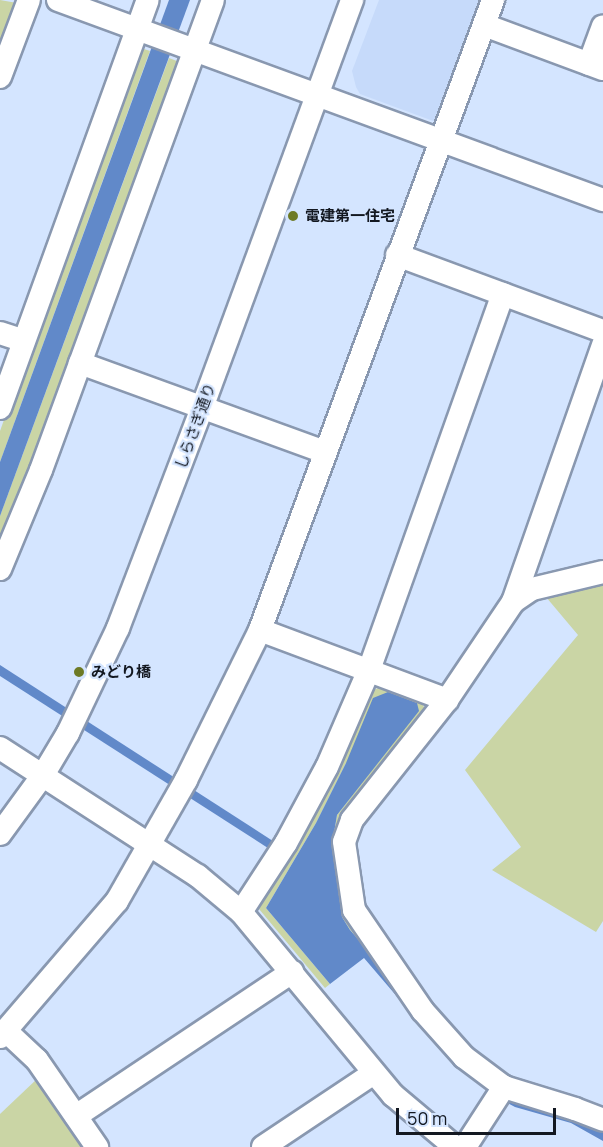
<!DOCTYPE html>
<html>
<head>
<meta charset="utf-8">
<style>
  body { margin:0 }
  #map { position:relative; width:603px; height:1147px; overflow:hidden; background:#d4e5ff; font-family:Manrope,"Noto Sans JP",sans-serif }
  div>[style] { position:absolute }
  .built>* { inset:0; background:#c6dafa }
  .green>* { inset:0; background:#cad5a5 }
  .water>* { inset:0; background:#6189c9 }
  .roads { filter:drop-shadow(2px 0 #8998b0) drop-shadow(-2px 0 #8998b0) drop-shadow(0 2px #8998b0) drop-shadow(0 -2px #8998b0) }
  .minor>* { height:22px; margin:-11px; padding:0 11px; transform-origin:11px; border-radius:11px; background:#fff }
  .dots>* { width:16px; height:16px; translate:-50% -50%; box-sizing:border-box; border:3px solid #d4e5ff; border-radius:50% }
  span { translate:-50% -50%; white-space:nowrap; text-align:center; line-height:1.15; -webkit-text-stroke:4.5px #d4e5ff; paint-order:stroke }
  .poi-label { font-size:15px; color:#131821; font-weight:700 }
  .left { translate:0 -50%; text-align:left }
  .street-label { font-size:15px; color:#131821 }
  .scale { position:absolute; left:396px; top:1108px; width:160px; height:27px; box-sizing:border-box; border:3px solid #131821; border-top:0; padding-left:8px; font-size:18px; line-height:21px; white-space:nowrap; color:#131821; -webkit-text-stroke:4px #d4e5ff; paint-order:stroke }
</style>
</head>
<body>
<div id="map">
  <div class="built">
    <i style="clip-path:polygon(379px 0,482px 0,436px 122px,360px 94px,356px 87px,352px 71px)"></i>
  </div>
  <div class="green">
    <i style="clip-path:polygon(0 0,17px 3px,0 49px)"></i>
    <i style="clip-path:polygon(138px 47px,150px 51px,0 462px,0 431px)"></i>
    <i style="clip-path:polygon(169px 58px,182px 63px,0 553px,0 516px)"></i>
    <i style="clip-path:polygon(603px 580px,603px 921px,596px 932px,492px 870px,521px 847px,465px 770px,578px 635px,546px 597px)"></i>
    <i style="clip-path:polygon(385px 685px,421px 699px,426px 713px,338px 844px,391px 975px,350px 930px,342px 917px,332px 845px,337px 815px,385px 753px,346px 763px,316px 823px,266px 908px,330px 984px,325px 988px,259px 909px,371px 691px)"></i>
    <i style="clip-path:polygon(38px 1078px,84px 1147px,0 1147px,0 1114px)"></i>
  </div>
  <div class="water">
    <i style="clip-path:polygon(169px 0,190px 0,0 516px,0 462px)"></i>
    <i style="clip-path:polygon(0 665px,276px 843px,271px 850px,0 676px)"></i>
    <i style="clip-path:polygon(388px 692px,417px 703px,419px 711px,337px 815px,332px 845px,342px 917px,350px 930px,465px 1060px,603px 1130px,603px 1141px,571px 1123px,515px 1107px,489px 1093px,429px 1034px,364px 958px,330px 984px,266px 908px,316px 823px,346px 763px,373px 698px)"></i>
  </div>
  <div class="roads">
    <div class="minor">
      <i style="left:58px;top:0;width:581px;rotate:20.15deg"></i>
      <i style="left:484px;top:25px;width:127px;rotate:20.3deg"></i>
      <i style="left:589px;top:64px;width:40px;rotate:-69.8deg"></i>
      <i style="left:0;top:77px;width:82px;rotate:-69.4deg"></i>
      <i style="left:397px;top:255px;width:220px;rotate:20.3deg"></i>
      <i style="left:0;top:333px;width:25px;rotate:18deg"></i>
      <i style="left:80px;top:363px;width:260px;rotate:20deg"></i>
      <i style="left:0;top:408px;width:434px;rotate:-70.1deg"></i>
      <i style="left:0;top:569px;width:107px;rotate:-67.5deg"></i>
      <i style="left:41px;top:470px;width:500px;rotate:-69.9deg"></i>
      <i style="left:603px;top:572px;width:73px;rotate:166.5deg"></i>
      <i style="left:532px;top:589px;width:23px;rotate:146deg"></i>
      <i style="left:513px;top:602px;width:118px;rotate:124deg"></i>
      <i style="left:447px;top:700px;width:153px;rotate:128.4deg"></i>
      <i style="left:352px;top:820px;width:23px;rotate:110deg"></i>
      <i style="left:344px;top:842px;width:69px;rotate:81.6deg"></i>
      <i style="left:354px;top:910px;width:122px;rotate:55.7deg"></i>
      <i style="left:423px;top:1011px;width:62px;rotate:48.3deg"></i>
      <i style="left:464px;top:1057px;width:50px;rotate:36.9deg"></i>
      <i style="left:504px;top:1087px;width:74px;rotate:17.2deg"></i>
      <i style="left:575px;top:1109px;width:30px;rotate:21deg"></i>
      <i style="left:513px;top:602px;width:272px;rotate:-70.7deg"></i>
      <i style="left:260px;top:630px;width:200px;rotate:20.5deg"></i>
      <i style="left:0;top:748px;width:236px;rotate:32.9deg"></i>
      <i style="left:198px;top:876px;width:56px;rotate:39.9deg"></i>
      <i style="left:241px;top:912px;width:238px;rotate:50.3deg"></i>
      <i style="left:393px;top:1095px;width:81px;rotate:40deg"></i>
      <i style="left:0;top:834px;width:73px;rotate:-53.9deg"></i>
      <i style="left:43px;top:775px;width:49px;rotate:-59.2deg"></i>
      <i style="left:68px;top:733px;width:116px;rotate:-64.5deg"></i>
      <i style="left:118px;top:628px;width:235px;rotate:-69.1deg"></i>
      <i style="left:202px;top:408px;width:435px;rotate:-69.8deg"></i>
      <i style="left:241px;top:912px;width:82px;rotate:-56.9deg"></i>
      <i style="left:286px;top:843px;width:86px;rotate:-61.7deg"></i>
      <i style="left:327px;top:767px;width:106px;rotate:-66.6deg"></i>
      <i style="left:369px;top:670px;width:399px;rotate:-70.4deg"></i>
      <i style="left:6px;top:1031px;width:42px;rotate:43.1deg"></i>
      <i style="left:37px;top:1060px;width:106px;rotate:55.4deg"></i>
      <i style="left:0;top:1037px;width:179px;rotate:-49.3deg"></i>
      <i style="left:117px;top:901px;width:139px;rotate:-60.3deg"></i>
      <i style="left:186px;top:780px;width:167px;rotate:-63.7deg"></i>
      <i style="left:260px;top:630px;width:672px;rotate:-69.7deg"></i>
      <i style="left:76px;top:1116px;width:260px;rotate:-33.7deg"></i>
      <i style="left:263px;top:1147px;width:133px;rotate:-33.7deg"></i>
      <i style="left:465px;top:1147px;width:72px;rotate:-57deg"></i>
    </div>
  </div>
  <div class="dots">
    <i style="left:293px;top:216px;background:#6d7a26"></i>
    <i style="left:79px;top:672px;background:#6d7a26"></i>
  </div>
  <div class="poi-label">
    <span class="left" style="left:305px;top:216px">電建第一住宅</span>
    <span class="left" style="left:91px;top:672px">みどり橋</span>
  </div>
  <div class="street-label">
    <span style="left:195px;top:426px;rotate:-70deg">しらさぎ通り</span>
  </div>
  <div class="scale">50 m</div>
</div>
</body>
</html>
